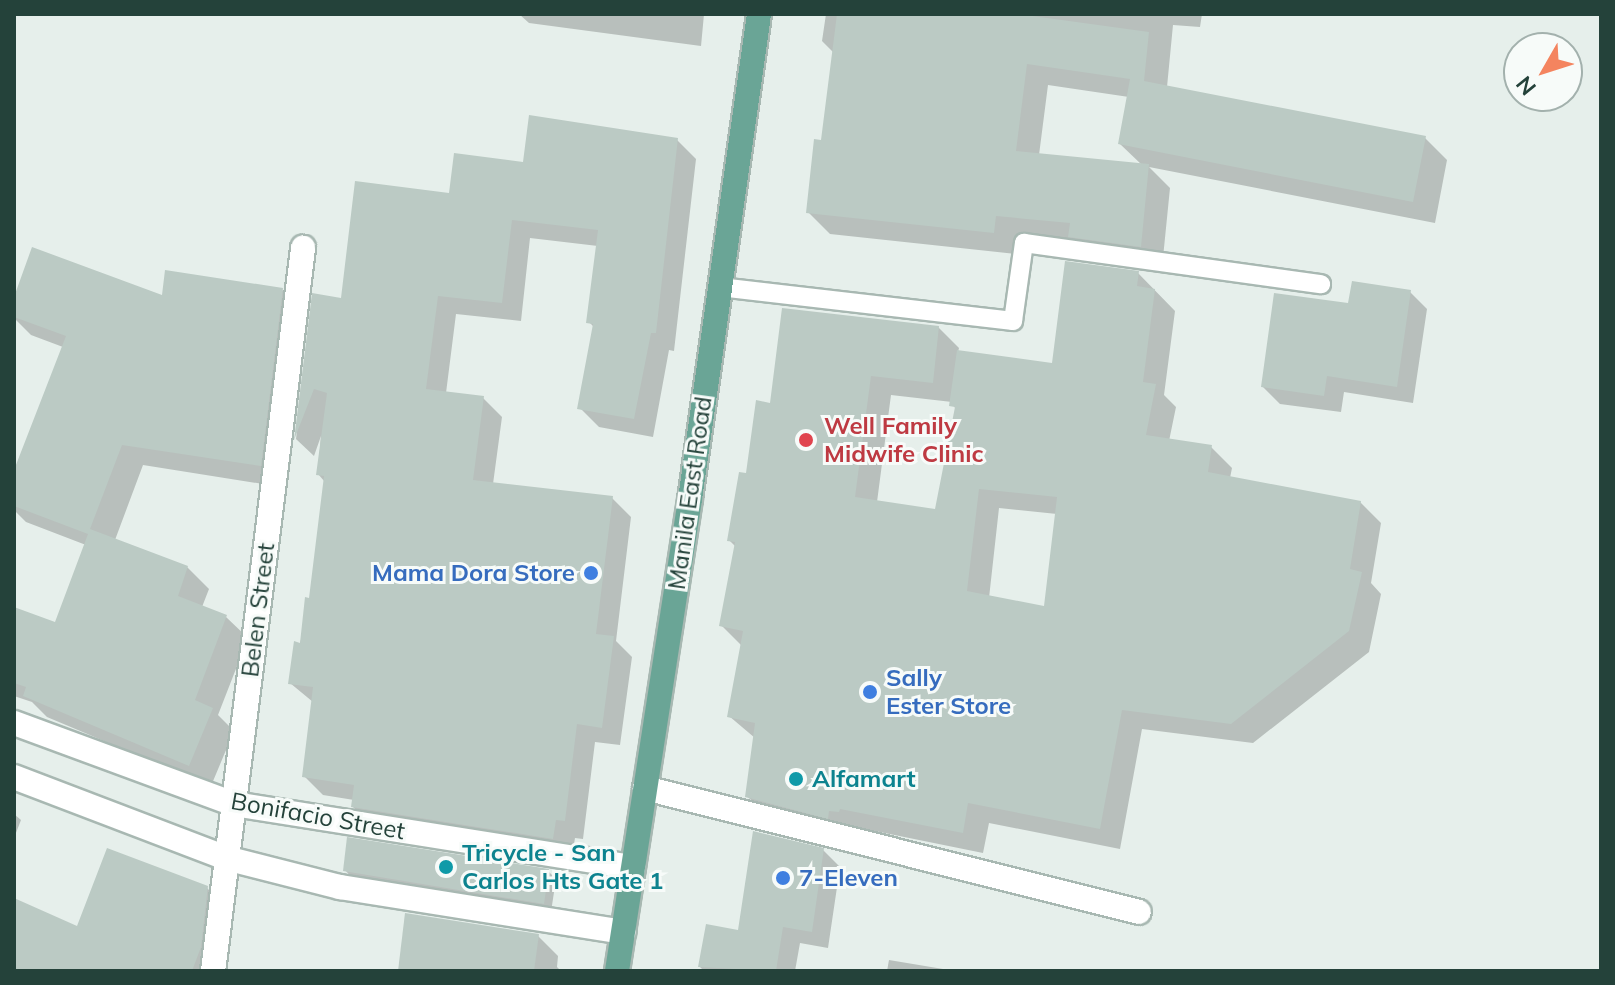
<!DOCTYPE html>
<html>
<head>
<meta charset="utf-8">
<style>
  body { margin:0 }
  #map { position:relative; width:1615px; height:985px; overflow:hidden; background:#e6efeb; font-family:Mulish,sans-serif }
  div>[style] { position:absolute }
  .shadow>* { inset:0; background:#0003 }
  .building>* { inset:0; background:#bbcac4 }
  .roads { filter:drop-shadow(2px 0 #a8b8b2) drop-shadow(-2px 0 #a8b8b2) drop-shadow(0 2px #a8b8b2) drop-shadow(0 -2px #a8b8b2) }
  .lane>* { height:18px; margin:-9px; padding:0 9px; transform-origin:9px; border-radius:9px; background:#fff }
  .street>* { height:24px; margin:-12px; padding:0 12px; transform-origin:12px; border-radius:12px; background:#fff }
  .secondary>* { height:24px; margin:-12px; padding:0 12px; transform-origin:12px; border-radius:12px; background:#fff }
  .primary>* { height:24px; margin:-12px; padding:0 12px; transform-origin:12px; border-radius:12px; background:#6aa596 }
  .dots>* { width:22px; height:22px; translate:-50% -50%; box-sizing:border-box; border:4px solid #f7fbf9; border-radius:50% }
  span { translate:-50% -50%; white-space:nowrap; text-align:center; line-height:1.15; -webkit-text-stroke:6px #f7fbf9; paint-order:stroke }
  .health-label { font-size:24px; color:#be3a42; font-weight:700 }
  .left { translate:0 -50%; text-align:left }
  .street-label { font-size:24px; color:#24423a }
  .shop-label { font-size:24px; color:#366cbe; font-weight:700 }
  .right { translate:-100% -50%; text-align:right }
  .culture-label { font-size:24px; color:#0d838f; font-weight:700 }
  .frame { position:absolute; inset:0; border:16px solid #24423a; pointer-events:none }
  .north { position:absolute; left:1503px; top:32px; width:80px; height:80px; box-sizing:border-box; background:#f7fbf9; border:2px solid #a3b1ad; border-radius:50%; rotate:231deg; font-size:22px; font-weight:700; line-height:32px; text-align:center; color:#24423a }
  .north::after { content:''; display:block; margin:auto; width:28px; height:36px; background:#f4845f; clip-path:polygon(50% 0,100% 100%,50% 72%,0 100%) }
</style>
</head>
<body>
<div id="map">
  <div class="shadow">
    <i style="clip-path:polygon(519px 14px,704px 14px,701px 46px,529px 23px)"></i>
    <i style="clip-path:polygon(evenodd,826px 14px,1202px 14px,1200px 27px,1173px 25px,1167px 87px,1425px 138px,1447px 160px,1435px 223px,1149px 167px,1170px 188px,1162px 268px,1077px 243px,1016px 254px,830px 234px,808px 212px,823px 142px,834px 53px,822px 41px,826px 14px,1048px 85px,1129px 97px,1120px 144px,1142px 165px,1039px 155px,1048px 85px)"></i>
    <i style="clip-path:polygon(677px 140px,696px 159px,674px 351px,669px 350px,653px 437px,599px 427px,580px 408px,595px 328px,589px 322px,598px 246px,530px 238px,521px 321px,456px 314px,446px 393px,483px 398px,502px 417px,493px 484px,612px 498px,631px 517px,616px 641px,632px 657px,620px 745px,595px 742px,583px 839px,575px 838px,572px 857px,372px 826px,353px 807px,354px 800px,323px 795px,304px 776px,313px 702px,290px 683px,311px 600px,325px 482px,318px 474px,321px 436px,314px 456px,296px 439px,314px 295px,342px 300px,450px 195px,525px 165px)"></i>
    <i style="clip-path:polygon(evenodd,1138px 273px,1175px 311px,1164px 395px,1176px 407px,1169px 441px,1211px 447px,1232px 468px,1230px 478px,1360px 502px,1381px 523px,1371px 583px,1381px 594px,1369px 652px,1253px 743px,1142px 729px,1120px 849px,989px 823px,983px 853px,860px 828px,859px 832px,768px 817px,747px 796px,755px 738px,729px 716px,742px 646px,722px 626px,736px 547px,729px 540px,772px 405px,938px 327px,959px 348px,958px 352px,1054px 365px,1138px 273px,891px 395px,952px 402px,956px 410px,937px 511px,877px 502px,891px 395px,1138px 273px,999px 508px,1057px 514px,1045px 609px,989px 598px,999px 508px)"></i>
    <i style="clip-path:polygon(282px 290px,304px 312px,282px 487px,143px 465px,115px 540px,187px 567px,209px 589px,202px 607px,226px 617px,248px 638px,218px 715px,234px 731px,211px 786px,47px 717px,32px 702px,14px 696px,14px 609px,57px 624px,86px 545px,26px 522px,14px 510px,14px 475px,63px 347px,31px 335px,14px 318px,14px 303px)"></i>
    <i style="clip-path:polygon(1410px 292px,1427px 309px,1413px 403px,1344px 392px,1341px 412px,1280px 404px,1263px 387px,1350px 305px)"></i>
    <i style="clip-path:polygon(14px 814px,21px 820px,14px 838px)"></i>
    <i style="clip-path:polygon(823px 850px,840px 867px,828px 948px,800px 943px,795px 971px,704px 971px,700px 967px)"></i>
    <i style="clip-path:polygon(345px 870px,548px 871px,556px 879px,551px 912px,353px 879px)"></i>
    <i style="clip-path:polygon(207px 888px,229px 910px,221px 971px,14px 971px,14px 900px,78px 928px)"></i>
    <i style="clip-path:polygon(538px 936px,558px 956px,557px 967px,561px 971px,400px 971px)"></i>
    <i style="clip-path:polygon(889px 960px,955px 971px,887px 971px)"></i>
  </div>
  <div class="building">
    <i style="clip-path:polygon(837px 14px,1018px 14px,1149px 32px,1144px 81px,1426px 136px,1413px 202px,1118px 144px,1130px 79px,1027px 64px,1016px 151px,1149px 164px,1141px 247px,1068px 237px,1070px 223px,996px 216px,994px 233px,806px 213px,814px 139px,821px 140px)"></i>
    <i style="clip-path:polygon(529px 115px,678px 138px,656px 333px,651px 333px,634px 419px,577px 409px,593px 324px,586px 323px,598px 230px,512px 220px,502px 303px,438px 296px,426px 389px,484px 396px,473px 480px,613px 496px,596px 634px,614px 636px,602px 728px,577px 724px,565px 821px,556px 820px,553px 839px,351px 807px,354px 785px,302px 777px,313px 687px,288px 684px,294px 641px,300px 643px,305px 597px,309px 598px,324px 476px,316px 475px,327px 393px,314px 389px,294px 440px,312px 293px,341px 298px,355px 181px,449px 193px,454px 153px,523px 162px)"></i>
    <i style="clip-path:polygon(32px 247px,162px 295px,165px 270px,283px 288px,261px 466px,122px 445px,90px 529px,188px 566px,178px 596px,227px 615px,195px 700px,213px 708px,189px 766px,23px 696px,26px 687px,14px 683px,14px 607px,55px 622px,88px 534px,14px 506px,14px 470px,66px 336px,14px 317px,14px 297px)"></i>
    <i style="clip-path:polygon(evenodd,1065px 261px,1139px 271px,1137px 286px,1155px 289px,1143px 382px,1156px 384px,1146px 435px,1212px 445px,1208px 472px,1361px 501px,1350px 569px,1362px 572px,1349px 631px,1231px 724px,1122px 710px,1100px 829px,968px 803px,963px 833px,840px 809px,839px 812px,829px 811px,828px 819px,745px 797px,755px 723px,727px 717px,743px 631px,719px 626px,735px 542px,727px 541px,739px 472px,746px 473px,756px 400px,770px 403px,782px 308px,939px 326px,933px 383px,871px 376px,855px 497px,935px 509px,955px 407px,949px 406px,957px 350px,1052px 363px,1065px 261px,979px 489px,1057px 497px,1044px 606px,967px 591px,979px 489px)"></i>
    <i style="clip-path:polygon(1352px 281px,1411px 290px,1397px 387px,1327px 376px,1324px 396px,1261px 387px,1274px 293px,1348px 303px)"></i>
    <i style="clip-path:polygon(753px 831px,824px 848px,812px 932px,783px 927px,776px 971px,698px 967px,706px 924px,738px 930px)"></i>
    <i style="clip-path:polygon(347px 837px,549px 869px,544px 904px,343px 871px)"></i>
    <i style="clip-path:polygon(107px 848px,208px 886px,201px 947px,192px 971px,14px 971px,14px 898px,77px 926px)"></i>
    <i style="clip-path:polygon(405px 913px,539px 934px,534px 971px,398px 971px)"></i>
  </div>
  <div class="roads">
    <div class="lane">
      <i style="left:720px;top:287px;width:295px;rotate:6.6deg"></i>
      <i style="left:1013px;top:321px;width:79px;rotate:-82deg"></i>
      <i style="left:1024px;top:243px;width:300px;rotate:7.9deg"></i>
    </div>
    <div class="street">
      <i style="left:645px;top:788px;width:509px;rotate:14.09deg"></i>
      <i style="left:213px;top:971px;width:729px;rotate:-82.9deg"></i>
    </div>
    <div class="secondary">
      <i style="left:14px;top:723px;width:234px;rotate:20.2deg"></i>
      <i style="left:234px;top:804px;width:404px;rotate:9deg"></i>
      <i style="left:14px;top:777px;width:227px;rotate:20.9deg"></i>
      <i style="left:226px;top:858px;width:118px;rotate:14.3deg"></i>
      <i style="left:340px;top:887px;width:287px;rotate:9deg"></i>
    </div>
    <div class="primary">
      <i style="left:617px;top:971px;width:478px;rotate:-81.2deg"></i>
      <i style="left:690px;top:499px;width:490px;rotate:-81.9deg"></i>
    </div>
  </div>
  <div class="dots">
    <i style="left:806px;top:440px;background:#e0444e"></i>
    <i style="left:591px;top:573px;background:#3f7fe0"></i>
    <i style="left:870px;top:692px;background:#3f7fe0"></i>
    <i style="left:796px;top:779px;background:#0f9aa8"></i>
    <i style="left:446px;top:867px;background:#0f9aa8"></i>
    <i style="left:783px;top:878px;background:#3f7fe0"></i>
  </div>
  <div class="health-label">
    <span class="left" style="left:824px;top:440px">Well Family<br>Midwife Clinic</span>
  </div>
  <div class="street-label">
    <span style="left:690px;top:493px;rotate:-82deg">Manila East Road</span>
    <span style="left:258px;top:610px;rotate:-83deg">Belen Street</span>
    <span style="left:318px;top:816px;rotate:10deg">Bonifacio Street</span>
  </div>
  <div class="shop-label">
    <span class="right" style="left:575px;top:573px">Mama Dora Store</span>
    <span class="left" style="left:886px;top:692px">Sally<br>Ester Store</span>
    <span class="left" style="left:799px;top:878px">7-Eleven</span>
  </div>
  <div class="culture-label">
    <span class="left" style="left:812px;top:779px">Alfamart</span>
    <span class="left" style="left:462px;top:867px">Tricycle - San<br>Carlos Hts Gate 1</span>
  </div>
  <div class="frame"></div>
  <div class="north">N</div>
</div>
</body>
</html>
